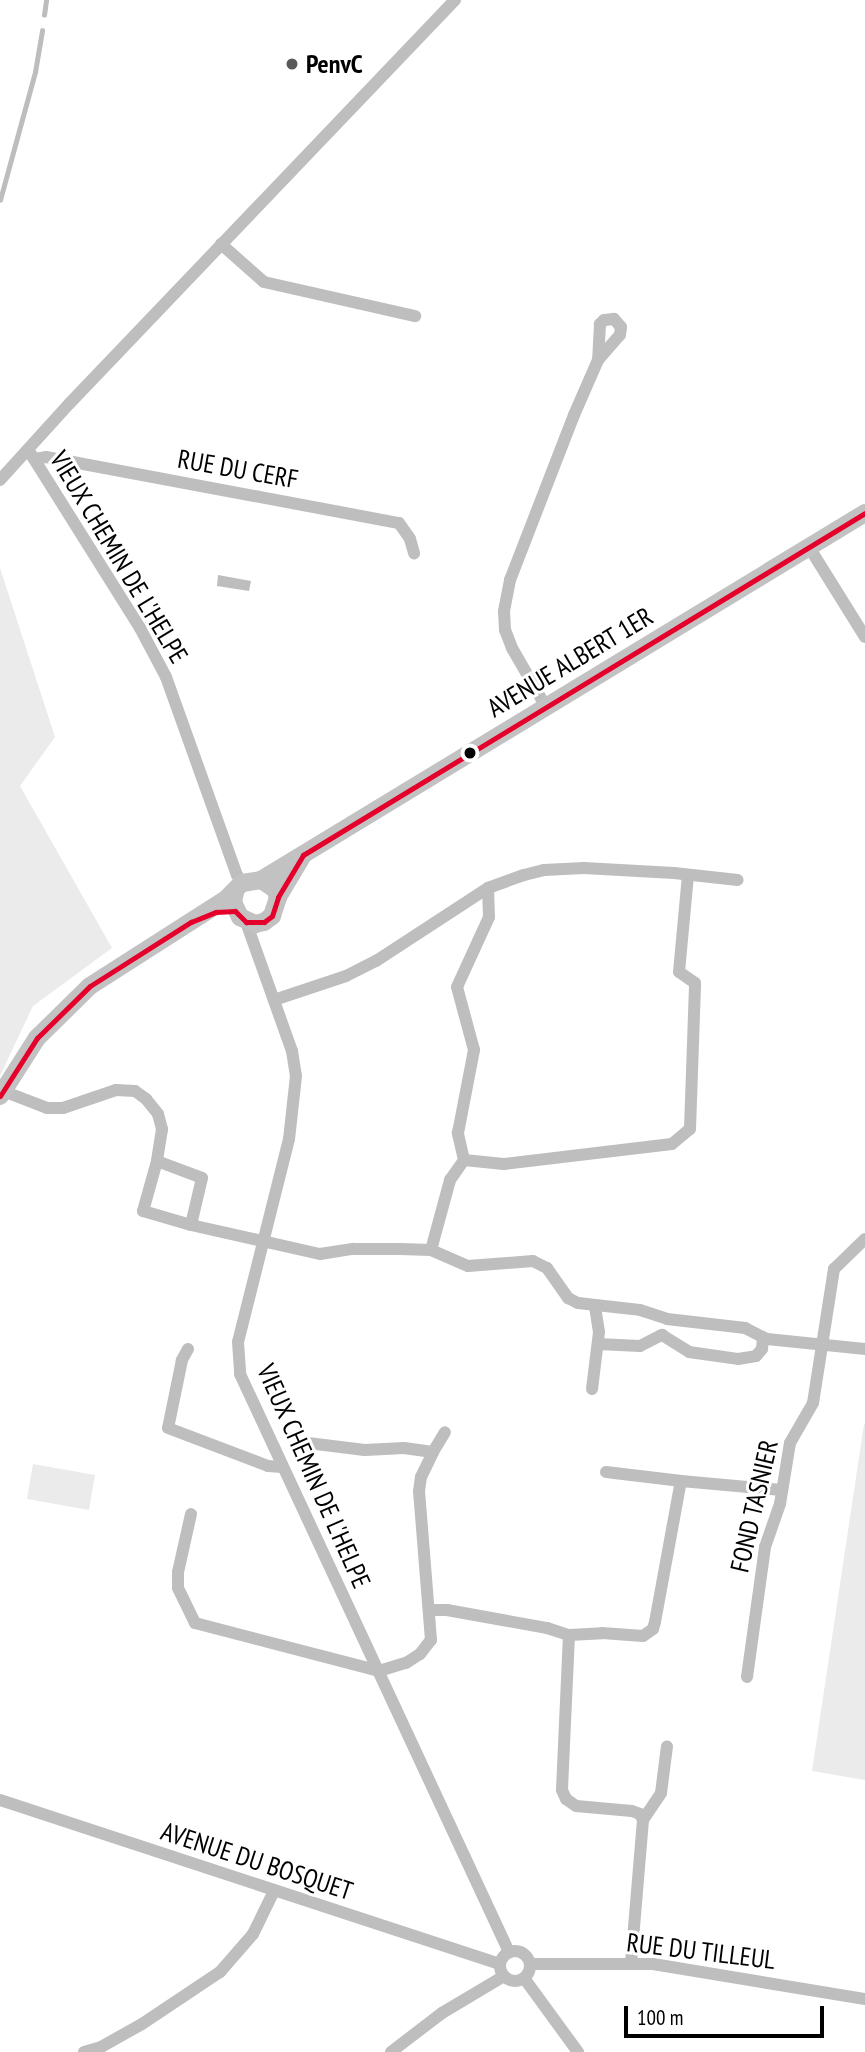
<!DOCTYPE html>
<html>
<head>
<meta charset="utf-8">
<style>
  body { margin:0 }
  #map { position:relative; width:865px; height:2052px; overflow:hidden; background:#fff; font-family:"PT Sans Narrow",sans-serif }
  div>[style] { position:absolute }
  .green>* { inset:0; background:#ebebeb }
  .water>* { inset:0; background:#bdbdbd }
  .stream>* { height:4.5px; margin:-2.25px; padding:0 2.25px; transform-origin:2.25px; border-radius:2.25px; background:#bdbdbd }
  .minor>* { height:12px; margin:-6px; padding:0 6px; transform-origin:6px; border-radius:6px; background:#bebebe }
  .minor>.ring { margin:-6px; padding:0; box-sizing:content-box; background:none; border:12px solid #bebebe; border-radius:50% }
  .secondary>* { height:18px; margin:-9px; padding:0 9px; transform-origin:9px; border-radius:9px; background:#c2c2c2 }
  .bus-1>* { height:5px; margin:-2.5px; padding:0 2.5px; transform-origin:2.5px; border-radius:2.5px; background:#e4002b }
  .dots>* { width:19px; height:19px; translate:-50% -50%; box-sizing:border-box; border:4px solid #fff; border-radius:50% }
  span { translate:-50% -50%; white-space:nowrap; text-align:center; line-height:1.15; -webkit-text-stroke:6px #fff; paint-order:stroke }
  .poi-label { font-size:26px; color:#000; font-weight:700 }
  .left { translate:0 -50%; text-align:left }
  .street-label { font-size:26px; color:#000 }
  .scale { position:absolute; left:624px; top:2006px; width:200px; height:32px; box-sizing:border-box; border:4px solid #000; border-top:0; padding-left:9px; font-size:21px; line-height:24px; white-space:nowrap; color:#000; -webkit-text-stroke:5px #fff; paint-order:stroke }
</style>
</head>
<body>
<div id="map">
  <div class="green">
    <i style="clip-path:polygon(0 568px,55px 737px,20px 786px,112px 948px,33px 1006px,0 1076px)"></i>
    <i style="clip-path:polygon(864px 1424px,865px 1424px,865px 1780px,812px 1771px)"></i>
    <i style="clip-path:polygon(33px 1464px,95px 1475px,89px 1510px,27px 1499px)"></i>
  </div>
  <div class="water">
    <i style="clip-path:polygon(218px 575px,251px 581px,249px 591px,217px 586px)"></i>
  </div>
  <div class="stream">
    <i style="left:44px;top:15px;width:15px;rotate:-82deg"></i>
    <i style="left:0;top:200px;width:133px;rotate:-74.7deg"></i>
    <i style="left:35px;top:72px;width:42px;rotate:-80.3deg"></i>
  </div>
  <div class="minor">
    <i style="left:221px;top:244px;width:57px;rotate:41.5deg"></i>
    <i style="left:264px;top:282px;width:155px;rotate:12.7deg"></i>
    <i style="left:29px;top:451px;width:209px;rotate:57.9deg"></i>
    <i style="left:140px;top:628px;width:55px;rotate:62deg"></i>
    <i style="left:166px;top:677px;width:210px;rotate:70.3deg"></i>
    <i style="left:237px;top:875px;width:9px;rotate:58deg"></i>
    <i style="left:34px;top:459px;width:12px;rotate:-9deg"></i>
    <i style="left:46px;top:457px;width:359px;rotate:10.6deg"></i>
    <i style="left:399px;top:523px;width:19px;rotate:55deg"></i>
    <i style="left:410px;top:539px;width:15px;rotate:74deg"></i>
    <i style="left:0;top:480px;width:103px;rotate:-47.8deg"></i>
    <i style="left:69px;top:404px;width:559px;rotate:-46.31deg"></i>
    <i style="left:809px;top:547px;width:106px;rotate:58.1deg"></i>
    <i style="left:546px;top:707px;width:68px;rotate:-120deg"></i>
    <i style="left:512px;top:648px;width:19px;rotate:-111deg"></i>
    <i style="left:505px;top:630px;width:19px;rotate:-93deg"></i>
    <i style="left:504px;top:611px;width:32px;rotate:-79deg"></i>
    <i style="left:510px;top:580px;width:177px;rotate:-68.8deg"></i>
    <i style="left:574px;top:415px;width:60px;rotate:-66.4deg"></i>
    <i style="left:598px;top:360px;width:33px;rotate:-49deg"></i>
    <i style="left:620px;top:335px;width:8px;rotate:-83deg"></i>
    <i style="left:621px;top:327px;width:11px;rotate:-131deg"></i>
    <i style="left:614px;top:319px;width:10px;rotate:174deg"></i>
    <i style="left:604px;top:320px;width:6px;rotate:135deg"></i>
    <i style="left:600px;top:324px;width:36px;rotate:93deg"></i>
    <i style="left:246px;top:922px;width:137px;rotate:70.4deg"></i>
    <i style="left:292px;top:1051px;width:25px;rotate:81deg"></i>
    <i style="left:296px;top:1076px;width:63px;rotate:96.3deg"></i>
    <i style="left:289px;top:1139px;width:209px;rotate:104.1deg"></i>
    <i style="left:238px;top:1342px;width:32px;rotate:86deg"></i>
    <i style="left:240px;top:1374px;width:638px;rotate:65.04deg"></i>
    <i style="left:274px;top:1000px;width:76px;rotate:-18.4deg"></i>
    <i style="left:346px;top:976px;width:34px;rotate:-27deg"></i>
    <i style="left:376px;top:961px;width:134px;rotate:-33.1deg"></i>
    <i style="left:488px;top:888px;width:38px;rotate:-20deg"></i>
    <i style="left:524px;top:875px;width:21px;rotate:-14deg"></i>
    <i style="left:544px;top:870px;width:40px;rotate:-2.9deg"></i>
    <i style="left:584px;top:868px;width:90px;rotate:3.2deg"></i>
    <i style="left:674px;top:873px;width:64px;rotate:6.2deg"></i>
    <i style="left:3px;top:1091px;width:47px;rotate:21.1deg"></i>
    <i style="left:47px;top:1108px;width:16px"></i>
    <i style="left:63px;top:1108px;width:56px;rotate:-18.8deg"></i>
    <i style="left:116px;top:1090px;width:19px;rotate:3deg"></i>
    <i style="left:135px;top:1091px;width:14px;rotate:36deg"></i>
    <i style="left:146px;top:1099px;width:19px;rotate:51deg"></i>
    <i style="left:158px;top:1114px;width:16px;rotate:75deg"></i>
    <i style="left:162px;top:1129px;width:32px;rotate:99deg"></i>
    <i style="left:157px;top:1161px;width:48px;rotate:20.7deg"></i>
    <i style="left:202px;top:1178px;width:48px;rotate:103.2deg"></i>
    <i style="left:191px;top:1225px;width:132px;rotate:12.7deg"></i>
    <i style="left:320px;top:1254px;width:33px;rotate:-9deg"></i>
    <i style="left:353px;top:1249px;width:47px"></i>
    <i style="left:400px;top:1249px;width:31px;rotate:2deg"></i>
    <i style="left:431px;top:1250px;width:40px;rotate:23.4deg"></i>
    <i style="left:468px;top:1266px;width:65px;rotate:-4.4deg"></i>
    <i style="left:533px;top:1261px;width:16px;rotate:27deg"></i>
    <i style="left:547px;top:1268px;width:37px;rotate:55deg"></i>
    <i style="left:568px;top:1298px;width:11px;rotate:27deg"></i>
    <i style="left:578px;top:1303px;width:62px;rotate:6.4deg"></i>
    <i style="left:640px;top:1310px;width:28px;rotate:18deg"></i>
    <i style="left:667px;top:1319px;width:79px;rotate:6.6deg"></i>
    <i style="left:745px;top:1328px;width:25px;rotate:27deg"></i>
    <i style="left:767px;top:1339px;width:99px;rotate:5.8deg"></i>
    <i style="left:464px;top:1160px;width:40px;rotate:5.7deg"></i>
    <i style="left:504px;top:1164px;width:169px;rotate:-6.8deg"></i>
    <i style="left:672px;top:1144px;width:23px;rotate:-40deg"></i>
    <i style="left:690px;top:1129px;width:146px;rotate:-88deg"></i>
    <i style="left:695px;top:983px;width:19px;rotate:-145deg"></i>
    <i style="left:679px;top:972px;width:97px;rotate:-84.7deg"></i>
    <i style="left:157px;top:1161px;width:52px;rotate:105.6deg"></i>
    <i style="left:143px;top:1211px;width:50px;rotate:16.3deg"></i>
    <i style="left:431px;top:1250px;width:73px;rotate:-74.8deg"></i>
    <i style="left:450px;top:1180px;width:24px;rotate:-55deg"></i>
    <i style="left:464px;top:1160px;width:28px;rotate:-103deg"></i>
    <i style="left:458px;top:1133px;width:85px;rotate:-79.1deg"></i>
    <i style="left:474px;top:1050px;width:65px;rotate:-105.1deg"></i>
    <i style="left:457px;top:987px;width:77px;rotate:-65.4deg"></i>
    <i style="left:489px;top:917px;width:29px;rotate:-92deg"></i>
    <i style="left:598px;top:1344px;width:42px;rotate:2.7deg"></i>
    <i style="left:640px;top:1346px;width:25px;rotate:-27deg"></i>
    <i style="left:662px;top:1335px;width:32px;rotate:32deg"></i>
    <i style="left:689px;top:1352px;width:49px;rotate:8.1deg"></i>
    <i style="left:738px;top:1359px;width:18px;rotate:-9deg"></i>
    <i style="left:756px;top:1356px;width:9px;rotate:-49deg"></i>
    <i style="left:762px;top:1349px;width:12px;rotate:-85deg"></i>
    <i style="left:188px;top:1349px;width:13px;rotate:119deg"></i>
    <i style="left:182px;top:1360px;width:69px;rotate:101.6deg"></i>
    <i style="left:168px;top:1428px;width:107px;rotate:20.8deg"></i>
    <i style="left:268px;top:1466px;width:14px;rotate:4deg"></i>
    <i style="left:592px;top:1389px;width:57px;rotate:-83deg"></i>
    <i style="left:599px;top:1332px;width:25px;rotate:-99deg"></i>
    <i style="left:308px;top:1443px;width:57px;rotate:7deg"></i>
    <i style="left:365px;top:1450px;width:39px;rotate:-3deg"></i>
    <i style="left:404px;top:1448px;width:29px;rotate:8deg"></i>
    <i style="left:433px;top:1452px;width:23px;rotate:-59deg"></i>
    <i style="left:606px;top:1472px;width:76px;rotate:6.8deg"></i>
    <i style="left:191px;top:1514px;width:59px;rotate:102.6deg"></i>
    <i style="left:178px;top:1572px;width:16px;rotate:90deg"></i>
    <i style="left:178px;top:1588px;width:39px;rotate:64deg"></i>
    <i style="left:195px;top:1623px;width:190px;rotate:14.6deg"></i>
    <i style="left:379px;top:1671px;width:28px;rotate:-17deg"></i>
    <i style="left:406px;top:1663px;width:17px;rotate:-33deg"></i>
    <i style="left:420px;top:1654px;width:18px;rotate:-52deg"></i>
    <i style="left:431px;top:1640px;width:149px;rotate:-94.6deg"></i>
    <i style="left:419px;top:1491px;width:14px;rotate:-82deg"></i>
    <i style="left:421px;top:1477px;width:28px;rotate:-64deg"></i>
    <i style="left:431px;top:1610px;width:16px"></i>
    <i style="left:447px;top:1610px;width:102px;rotate:10.2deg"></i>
    <i style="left:547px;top:1628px;width:23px;rotate:18deg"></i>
    <i style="left:569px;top:1635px;width:33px;rotate:-3deg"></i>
    <i style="left:602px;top:1633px;width:41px;rotate:4.2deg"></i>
    <i style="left:643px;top:1636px;width:12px;rotate:-35deg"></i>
    <i style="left:653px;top:1629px;width:7px;rotate:-74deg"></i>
    <i style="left:655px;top:1622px;width:143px;rotate:-79.6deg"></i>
    <i style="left:681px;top:1481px;width:101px;rotate:5.1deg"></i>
    <i style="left:569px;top:1635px;width:155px;rotate:92.6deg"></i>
    <i style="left:562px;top:1790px;width:10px;rotate:66deg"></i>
    <i style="left:566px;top:1799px;width:12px;rotate:35deg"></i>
    <i style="left:576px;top:1806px;width:56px;rotate:5.1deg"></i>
    <i style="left:632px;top:1811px;width:9px;rotate:21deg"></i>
    <i style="left:640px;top:1814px;width:7px;rotate:63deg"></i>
    <i style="left:643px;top:1820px;width:144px;rotate:94.8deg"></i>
    <i style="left:747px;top:1677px;width:131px;rotate:-82.1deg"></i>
    <i style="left:765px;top:1547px;width:46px;rotate:-70.8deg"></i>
    <i style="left:780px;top:1504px;width:62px;rotate:-80.7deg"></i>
    <i style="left:790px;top:1443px;width:46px;rotate:-60.1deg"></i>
    <i style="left:813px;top:1403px;width:136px;rotate:-81.1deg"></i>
    <i style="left:834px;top:1269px;width:43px;rotate:-44.1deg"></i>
    <i style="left:0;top:1800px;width:526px;rotate:18.16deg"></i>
    <i style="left:643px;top:1820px;width:32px;rotate:-56deg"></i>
    <i style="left:661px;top:1793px;width:47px;rotate:-82.7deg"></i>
    <i class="ring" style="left:500px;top:1951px;width:18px;height:18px"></i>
    <i style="left:530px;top:1964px;width:123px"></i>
    <i style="left:653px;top:1964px;width:215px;rotate:9.4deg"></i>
    <i style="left:524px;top:1978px;width:92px;rotate:53.9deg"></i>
    <i style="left:84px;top:2052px;width:18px;rotate:-16deg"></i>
    <i style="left:101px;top:2047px;width:47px;rotate:-29.3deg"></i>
    <i style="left:142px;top:2024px;width:94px;rotate:-33.7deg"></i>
    <i style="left:220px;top:1972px;width:50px;rotate:-49deg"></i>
    <i style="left:253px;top:1934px;width:48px;rotate:-64deg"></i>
    <i style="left:391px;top:2052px;width:64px;rotate:-37.4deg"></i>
    <i style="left:442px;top:2013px;width:72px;rotate:-30.8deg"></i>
  </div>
  <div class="secondary">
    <i style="left:261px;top:880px;width:707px;rotate:-31.28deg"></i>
    <i style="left:235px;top:893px;width:9px;rotate:103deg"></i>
    <i style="left:233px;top:902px;width:17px;rotate:65deg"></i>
    <i style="left:240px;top:917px;width:17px;rotate:25deg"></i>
    <i style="left:255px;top:924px;width:9px;rotate:-13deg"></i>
    <i style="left:264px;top:922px;width:10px;rotate:-37deg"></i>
    <i style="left:272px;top:916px;width:20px;rotate:-72deg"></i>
    <i style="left:278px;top:897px;width:49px;rotate:-59.2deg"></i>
    <i style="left:0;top:1096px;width:69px;rotate:-57.5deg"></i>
    <i style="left:37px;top:1038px;width:74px;rotate:-44.5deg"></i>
    <i style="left:90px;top:986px;width:161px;rotate:-32.6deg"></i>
    <i style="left:226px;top:899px;width:23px;rotate:-45deg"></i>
    <i style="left:242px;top:883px;width:19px;rotate:-9deg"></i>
    <i style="left:261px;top:880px;width:17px;rotate:33deg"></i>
    <i style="left:275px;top:889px;width:9px;rotate:69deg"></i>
  </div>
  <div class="bus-1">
    <i style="left:0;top:1096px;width:69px;rotate:-57.5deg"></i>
    <i style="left:37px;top:1038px;width:74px;rotate:-44.5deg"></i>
    <i style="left:90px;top:986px;width:120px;rotate:-32.4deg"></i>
    <i style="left:191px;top:922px;width:27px;rotate:-22deg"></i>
    <i style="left:216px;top:912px;width:19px;rotate:-3deg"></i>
    <i style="left:235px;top:911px;width:16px;rotate:45deg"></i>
    <i style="left:246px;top:922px;width:18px"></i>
    <i style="left:264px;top:922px;width:10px;rotate:-37deg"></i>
    <i style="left:272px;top:916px;width:20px;rotate:-72deg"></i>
    <i style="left:278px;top:897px;width:49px;rotate:-59.2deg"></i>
    <i style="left:303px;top:855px;width:658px;rotate:-31.32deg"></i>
  </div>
  <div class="dots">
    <i style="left:292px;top:64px;background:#595959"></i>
    <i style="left:470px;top:753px;background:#000"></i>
  </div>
  <div class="poi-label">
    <span class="left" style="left:306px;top:64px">PenvC</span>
  </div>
  <div class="street-label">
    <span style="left:238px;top:469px;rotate:10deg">RUE DU CERF</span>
    <span style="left:119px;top:557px;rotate:59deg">VIEUX CHEMIN DE L'HELPE</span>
    <span style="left:570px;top:662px;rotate:-31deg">AVENUE ALBERT 1ER</span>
    <span style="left:314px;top:1476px;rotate:66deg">VIEUX CHEMIN DE L'HELPE</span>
    <span style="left:754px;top:1506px;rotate:-77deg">FOND TASNIER</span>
    <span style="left:257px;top:1861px;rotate:18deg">AVENUE DU BOSQUET</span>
    <span style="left:701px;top:1951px;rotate:7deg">RUE DU TILLEUL</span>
  </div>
  <div class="scale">100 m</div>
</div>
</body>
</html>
